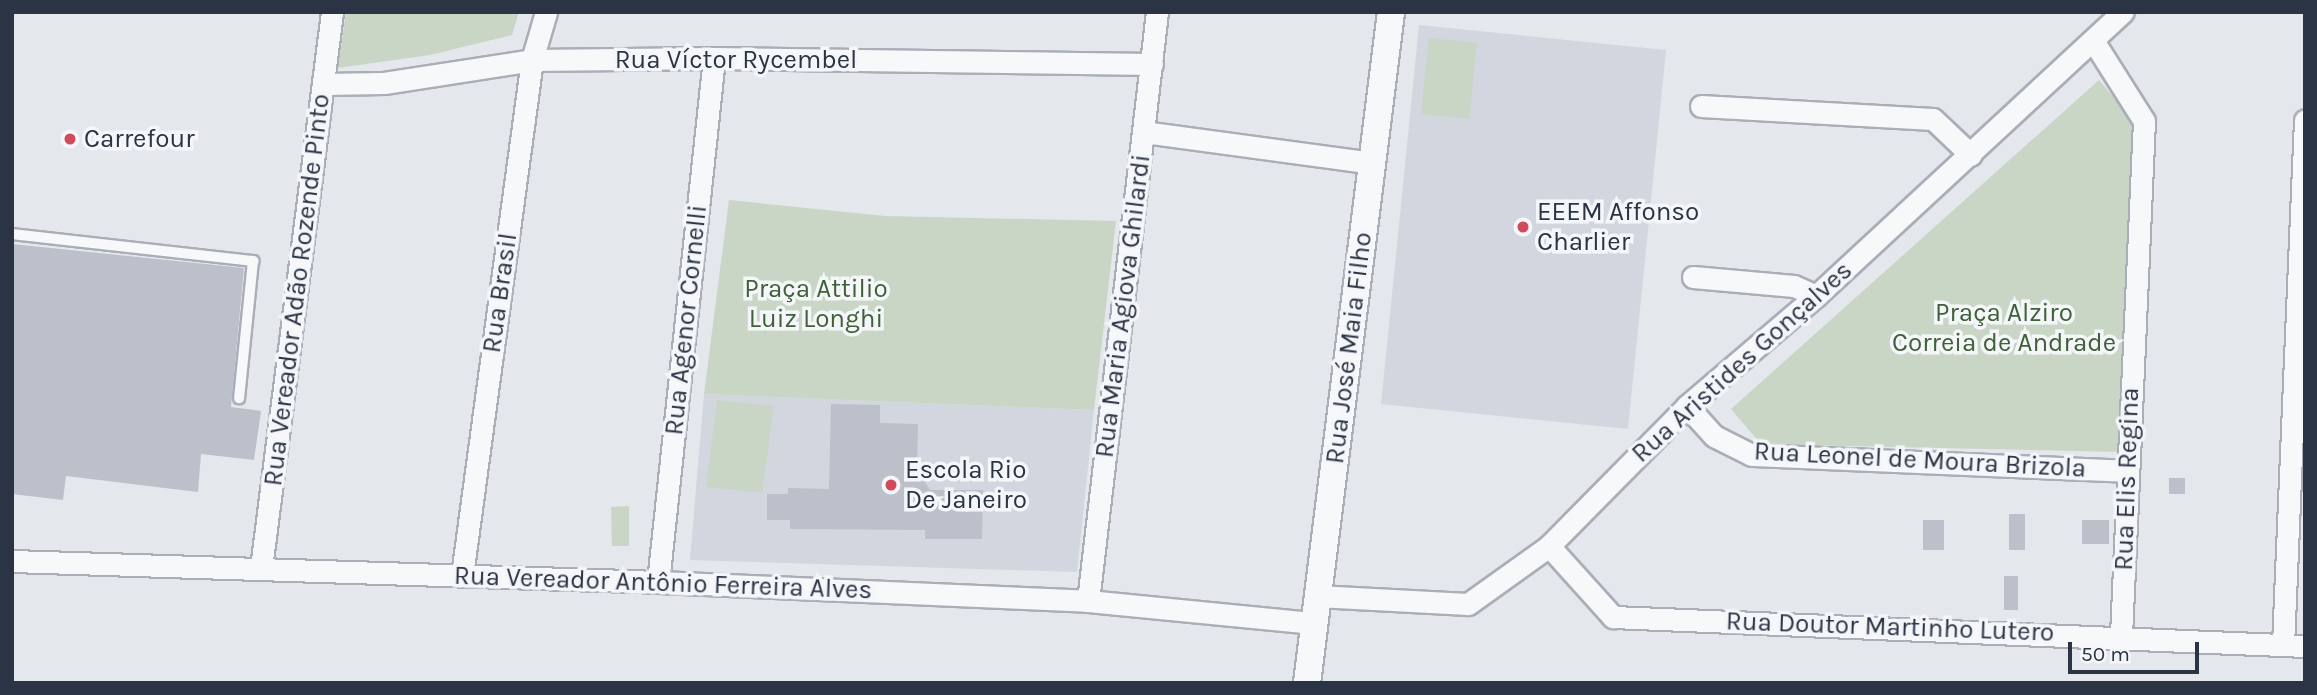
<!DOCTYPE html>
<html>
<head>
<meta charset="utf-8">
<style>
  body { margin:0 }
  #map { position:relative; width:2317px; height:695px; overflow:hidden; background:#e4e7ec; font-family:Karla,sans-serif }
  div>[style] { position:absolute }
  .built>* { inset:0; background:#d2d6de }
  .green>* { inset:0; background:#c9d6c5 }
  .building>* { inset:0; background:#bbc0ca }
  .roads { filter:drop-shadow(2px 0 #a9aeb7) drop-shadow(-2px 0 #a9aeb7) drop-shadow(0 2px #a9aeb7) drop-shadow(0 -2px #a9aeb7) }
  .service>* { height:10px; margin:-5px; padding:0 5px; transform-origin:5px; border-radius:5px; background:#f7f8fa }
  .minor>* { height:21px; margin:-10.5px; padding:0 10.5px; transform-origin:10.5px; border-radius:10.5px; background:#f7f8fa }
  .tertiary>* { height:26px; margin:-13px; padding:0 13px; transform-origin:13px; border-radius:13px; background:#f7f8fa }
  .dots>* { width:19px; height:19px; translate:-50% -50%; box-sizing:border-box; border:4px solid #f4f6f9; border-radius:50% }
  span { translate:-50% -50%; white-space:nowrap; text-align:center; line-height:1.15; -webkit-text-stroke:7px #f4f6f9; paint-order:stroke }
  .street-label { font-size:26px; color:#2b3445 }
  .poi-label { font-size:26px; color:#2b3445 }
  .left { translate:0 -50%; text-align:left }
  .park-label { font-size:26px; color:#3f6138 }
  .frame { position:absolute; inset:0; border:14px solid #2b3445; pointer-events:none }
  .scale { position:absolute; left:2068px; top:642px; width:131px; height:32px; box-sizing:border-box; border:4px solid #2b3445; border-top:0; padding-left:9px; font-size:21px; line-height:24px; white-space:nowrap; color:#2b3445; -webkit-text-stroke:5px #f4f6f9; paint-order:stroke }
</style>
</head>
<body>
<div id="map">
  <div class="built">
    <i style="clip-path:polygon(1419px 25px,1666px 50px,1628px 429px,1381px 404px)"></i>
    <i style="clip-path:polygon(704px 394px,1094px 410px,1077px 572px,690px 560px)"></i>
  </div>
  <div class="green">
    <i style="clip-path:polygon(346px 12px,519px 12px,512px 35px,430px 55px,338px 68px)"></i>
    <i style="clip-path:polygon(1429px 38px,1477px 43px,1469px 119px,1421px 114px)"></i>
    <i style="clip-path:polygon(2099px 80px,2134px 121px,2119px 452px,1761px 444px,1731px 409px)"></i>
    <i style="clip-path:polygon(729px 200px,885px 216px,1116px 221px,1094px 410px,704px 394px)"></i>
    <i style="clip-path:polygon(717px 400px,774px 406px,762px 493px,706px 487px)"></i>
    <i style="clip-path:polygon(629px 506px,629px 546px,612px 546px,611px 507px)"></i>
  </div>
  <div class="building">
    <i style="clip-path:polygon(12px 244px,244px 268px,231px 407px,261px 411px,254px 460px,201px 454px,198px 492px,66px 476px,63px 500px,12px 494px)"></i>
    <i style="clip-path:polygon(831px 404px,880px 405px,880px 423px,918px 424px,917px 469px,930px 490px,983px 490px,982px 539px,925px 539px,925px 530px,790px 529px,790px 520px,767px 520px,767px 494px,788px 494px,788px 488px,829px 489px)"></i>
    <i style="clip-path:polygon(2169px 478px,2185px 478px,2185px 494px,2169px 494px)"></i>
    <i style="clip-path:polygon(2009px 514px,2025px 514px,2025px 550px,2009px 550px)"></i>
    <i style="clip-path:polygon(1923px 520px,1944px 520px,1944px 550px,1923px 550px)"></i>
    <i style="clip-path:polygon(2082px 520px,2109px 520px,2109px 544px,2082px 544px)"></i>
    <i style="clip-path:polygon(2004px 576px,2018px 576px,2018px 610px,2004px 610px)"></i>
  </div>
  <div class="roads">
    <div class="service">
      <i style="left:12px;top:234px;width:243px;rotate:6.4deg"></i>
      <i style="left:253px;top:261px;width:138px;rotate:95.8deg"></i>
    </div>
    <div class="minor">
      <i style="left:2094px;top:42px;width:93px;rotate:57.7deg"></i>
      <i style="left:2144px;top:121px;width:516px;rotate:92.56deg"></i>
      <i style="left:323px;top:84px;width:61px;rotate:-0.9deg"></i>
      <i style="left:384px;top:83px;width:150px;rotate:-8.8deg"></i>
      <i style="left:532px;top:60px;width:182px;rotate:-0.6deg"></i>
      <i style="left:714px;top:58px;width:438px;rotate:0.8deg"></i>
      <i style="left:1701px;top:106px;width:232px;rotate:3.2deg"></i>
      <i style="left:1933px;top:119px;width:52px;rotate:43.5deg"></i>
      <i style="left:1144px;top:132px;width:231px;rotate:7.7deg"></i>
      <i style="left:1693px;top:277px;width:101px;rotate:5.1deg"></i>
      <i style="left:1794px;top:286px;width:24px;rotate:24deg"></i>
      <i style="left:1687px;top:406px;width:40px;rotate:48deg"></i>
      <i style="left:1714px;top:436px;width:42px;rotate:26.6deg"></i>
      <i style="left:1752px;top:455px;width:375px;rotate:2.4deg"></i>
      <i style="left:1549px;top:546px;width:96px;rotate:48deg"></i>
      <i style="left:1613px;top:617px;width:693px;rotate:2.4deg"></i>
      <i style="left:12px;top:561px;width:646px;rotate:1.86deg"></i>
      <i style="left:658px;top:582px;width:430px;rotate:2.5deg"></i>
      <i style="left:1088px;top:601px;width:227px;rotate:5.6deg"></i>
      <i style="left:261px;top:568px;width:561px;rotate:-82.72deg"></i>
      <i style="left:462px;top:575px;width:520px;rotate:-82.26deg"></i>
      <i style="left:532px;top:60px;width:50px;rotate:-73.7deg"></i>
      <i style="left:658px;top:582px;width:527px;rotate:-83.9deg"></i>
      <i style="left:1317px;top:596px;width:151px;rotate:3deg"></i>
      <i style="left:1468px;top:604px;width:100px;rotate:-35.6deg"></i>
      <i style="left:1549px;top:546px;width:197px;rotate:-45.4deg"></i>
      <i style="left:1687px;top:406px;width:170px;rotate:-40.5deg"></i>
      <i style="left:1816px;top:296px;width:418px;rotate:-42.8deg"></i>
      <i style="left:1088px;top:601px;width:593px;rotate:-83.32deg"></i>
      <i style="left:2283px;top:645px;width:525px;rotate:-87.6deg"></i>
    </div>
    <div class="tertiary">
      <i style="left:1307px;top:683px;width:676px;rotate:-82.86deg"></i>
    </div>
  </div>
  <div class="dots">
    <i style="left:70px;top:139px;background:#d1495b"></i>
    <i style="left:1523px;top:227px;background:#d1495b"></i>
    <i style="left:891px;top:485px;background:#d1495b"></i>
  </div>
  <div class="street-label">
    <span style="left:736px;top:60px">Rua Víctor Rycembel</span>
    <span style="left:297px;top:290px;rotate:-83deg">Rua Vereador Adão Rozende Pinto</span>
    <span style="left:500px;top:293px;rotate:-82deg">Rua Brasil</span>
    <span style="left:1123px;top:306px;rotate:-83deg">Rua Maria Agiova Ghilardi</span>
    <span style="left:686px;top:320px;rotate:-84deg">Rua Agenor Cornelli</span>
    <span style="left:1349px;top:348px;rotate:-83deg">Rua José Maia Filho</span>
    <span style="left:1742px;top:362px;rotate:-42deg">Rua Aristides Gonçalves</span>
    <span style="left:1920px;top:460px;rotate:3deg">Rua Leonel de Moura Brizola</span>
    <span style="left:2127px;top:479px;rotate:-88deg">Rua Elis Regina</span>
    <span style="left:663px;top:583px;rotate:2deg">Rua Vereador Antônio Ferreira Alves</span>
    <span style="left:1890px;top:627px;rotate:2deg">Rua Doutor Martinho Lutero</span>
  </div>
  <div class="poi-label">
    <span class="left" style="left:84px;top:139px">Carrefour</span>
    <span class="left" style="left:1537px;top:227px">EEEM Affonso<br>Charlier</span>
    <span class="left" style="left:905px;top:485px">Escola Rio<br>De Janeiro</span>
  </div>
  <div class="park-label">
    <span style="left:816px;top:304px">Praça Attilio<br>Luiz Longhi</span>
    <span style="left:2004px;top:328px">Praça Alziro<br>Correia de Andrade</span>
  </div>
  <div class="frame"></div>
  <div class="scale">50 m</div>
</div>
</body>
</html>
